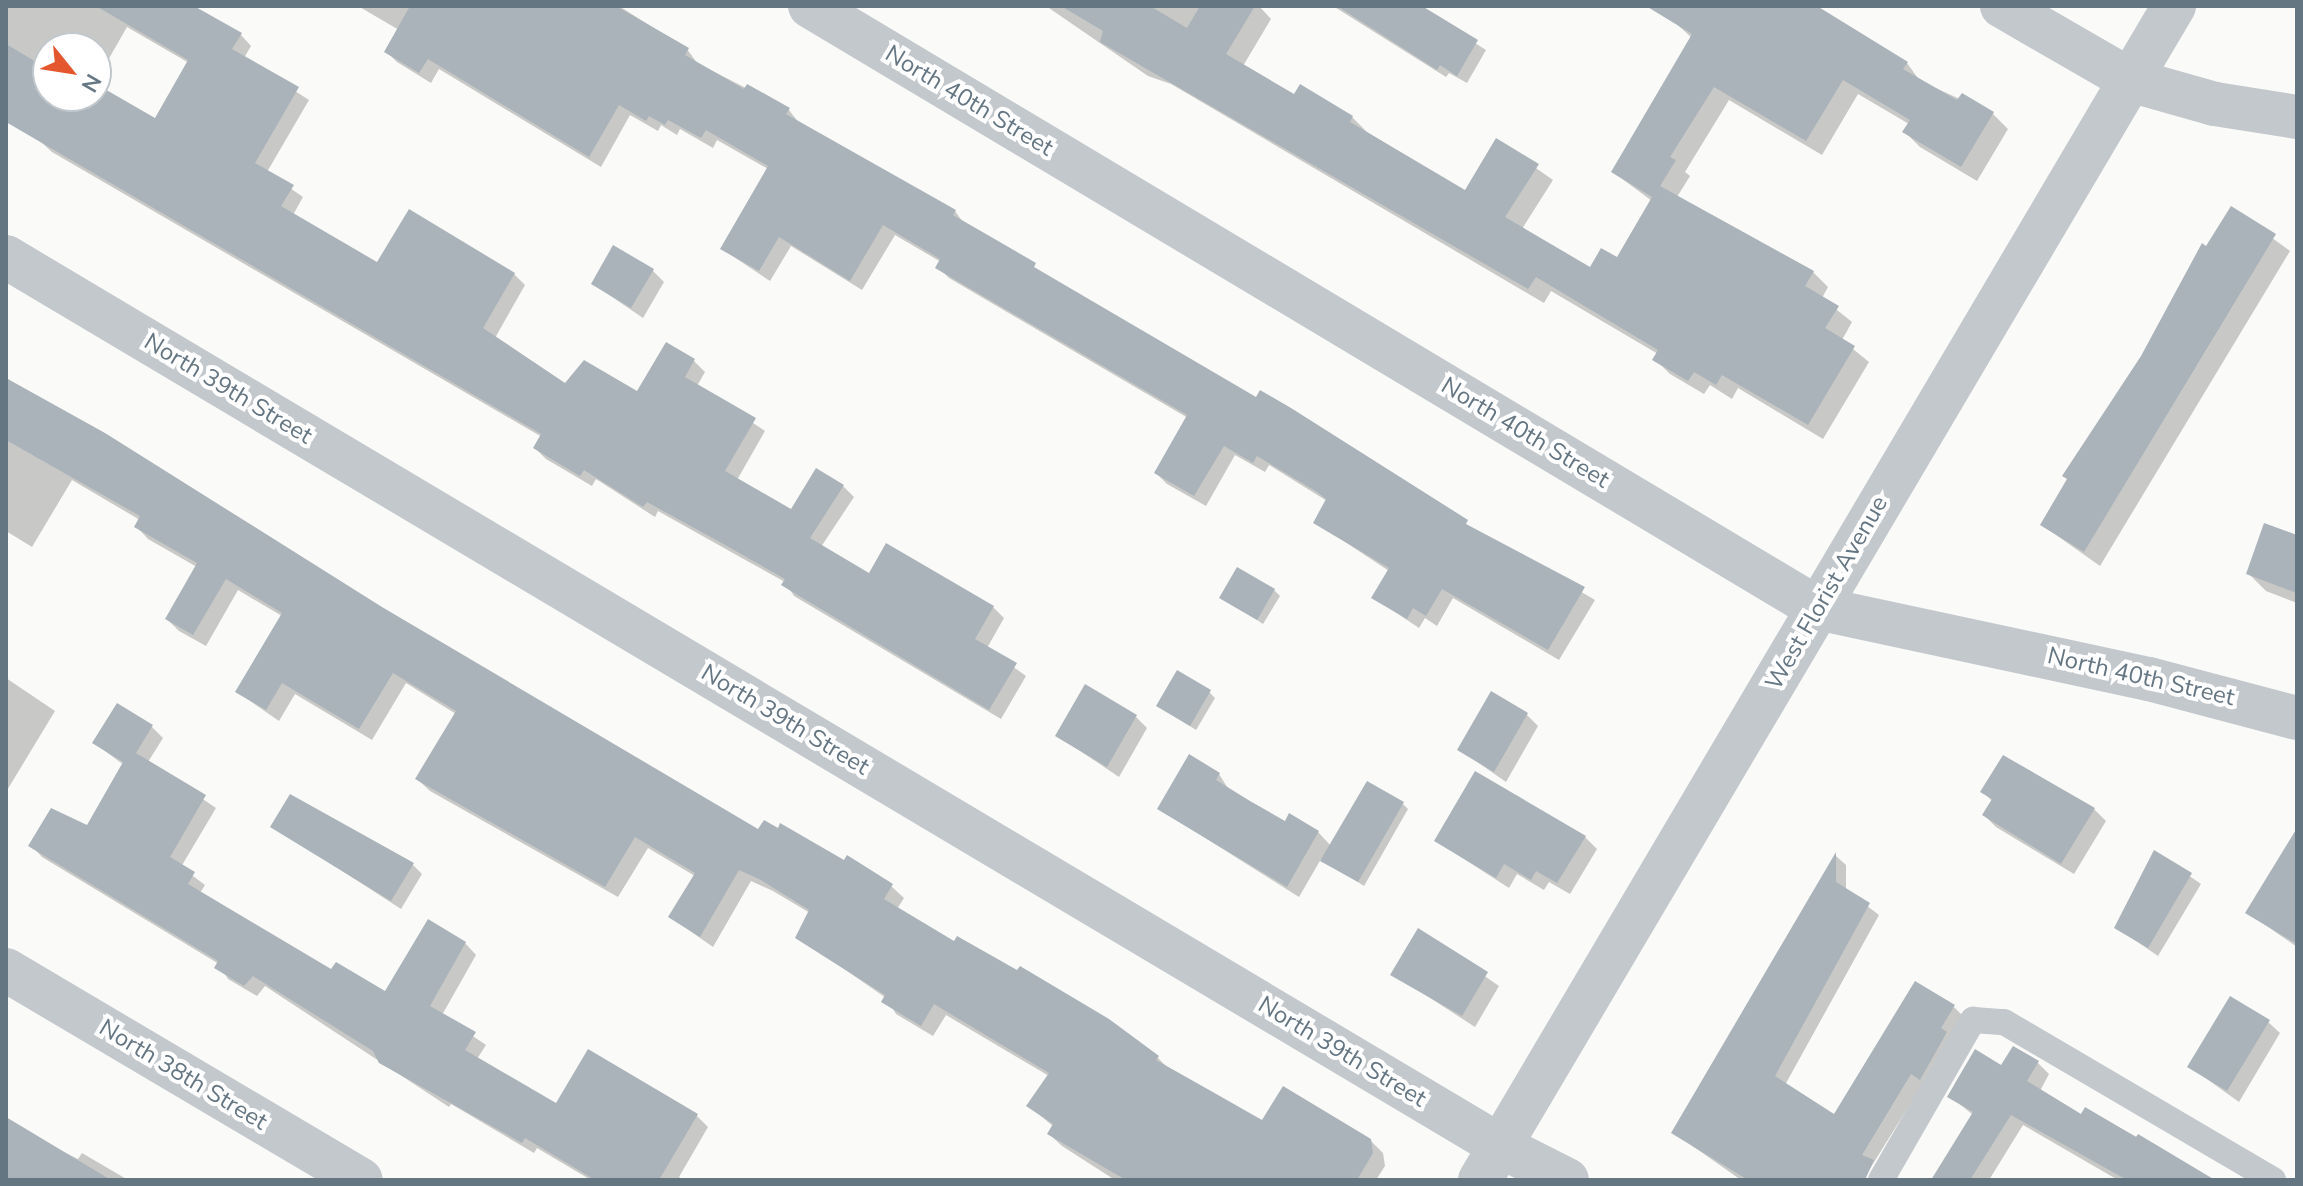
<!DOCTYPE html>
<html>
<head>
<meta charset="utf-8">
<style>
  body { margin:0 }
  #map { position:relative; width:2303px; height:1186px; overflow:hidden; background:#fafaf8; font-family:"Nunito Sans",sans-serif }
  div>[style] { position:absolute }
  .shadow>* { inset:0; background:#0003 }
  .building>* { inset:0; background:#aab3b9 }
  .service>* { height:26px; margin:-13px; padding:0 13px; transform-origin:13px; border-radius:13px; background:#c3c8cc }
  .minor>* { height:44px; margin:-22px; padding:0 22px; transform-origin:22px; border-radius:22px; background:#c3c8cc }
  .tertiary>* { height:44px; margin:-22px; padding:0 22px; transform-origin:22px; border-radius:22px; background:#c3c8cc }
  span { translate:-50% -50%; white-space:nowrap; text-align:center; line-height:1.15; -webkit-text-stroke:8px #fff; paint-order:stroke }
  .street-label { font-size:24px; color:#657683 }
  .frame { position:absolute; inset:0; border:8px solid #657683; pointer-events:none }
  .north { position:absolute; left:32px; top:32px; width:80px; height:80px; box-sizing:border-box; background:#fff; border:2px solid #c1c8cd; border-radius:50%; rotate:120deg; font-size:22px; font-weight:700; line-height:32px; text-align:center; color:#657683 }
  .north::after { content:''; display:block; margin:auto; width:28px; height:36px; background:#e4572e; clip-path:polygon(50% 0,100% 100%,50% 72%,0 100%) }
</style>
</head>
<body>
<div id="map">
  <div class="shadow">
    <i style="clip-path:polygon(evenodd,6px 6px,160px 6px,241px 35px,251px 46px,244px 58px,309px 100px,267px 172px,303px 197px,293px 215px,378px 264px,514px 274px,525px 285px,495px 338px,565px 385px,638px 394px,667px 345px,694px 361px,705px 372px,697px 386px,765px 431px,737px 480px,792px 512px,843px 486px,854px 497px,821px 547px,870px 575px,993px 607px,1004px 618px,987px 648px,1026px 676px,1001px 719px,794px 596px,785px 582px,740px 557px,658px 511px,655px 517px,596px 479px,592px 486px,546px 459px,535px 448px,542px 437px,52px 152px,6px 110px,6px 6px,127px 27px,189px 63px,155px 121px,96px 86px,96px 96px,48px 96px,48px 48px,96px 48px,96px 81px,127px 27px)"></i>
    <i style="clip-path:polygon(358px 6px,619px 6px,687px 49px,697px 63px,789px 110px,799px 123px,955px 211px,965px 225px,1046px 277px,1595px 600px,1559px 660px,1453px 598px,1437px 626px,1425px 618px,1419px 628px,1374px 598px,1389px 571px,1315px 522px,1327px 501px,1269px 465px,1265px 472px,1235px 455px,1206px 506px,1167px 484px,1156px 473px,1188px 418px,949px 278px,938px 267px,941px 262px,895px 235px,862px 290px,791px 246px,770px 281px,722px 249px,768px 169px,717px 140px,713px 148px,680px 129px,677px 135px,661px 125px,658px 131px,630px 115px,601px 167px,439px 69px,431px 83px,397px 62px,386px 51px,399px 30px)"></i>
    <i style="clip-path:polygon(1046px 6px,1259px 6px,1271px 19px,1243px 66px,1295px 97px,1352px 117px,1367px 132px,1466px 193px,1497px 141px,1553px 180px,1522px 229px,1590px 270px,1618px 260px,1652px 201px,1613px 172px,1692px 38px,1670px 18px,1677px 6px,1812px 6px,1907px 63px,1920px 81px,1993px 114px,2008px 129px,1977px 181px,1920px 147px,1905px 132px,1909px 124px,1858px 94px,1822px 155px,1729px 100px,1685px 172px,1690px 176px,1677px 197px,1813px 272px,1828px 287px,1822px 298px,1852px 322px,1842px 340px,1869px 362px,1823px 439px,1738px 388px,1732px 399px,1710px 385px,1704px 394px,1670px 374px,1655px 359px,1658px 354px,1551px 291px,1544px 303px,1171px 84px,1148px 76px)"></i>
    <i style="clip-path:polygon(1333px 6px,1417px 6px,1486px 50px,1467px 83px,1449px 73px,1446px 77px)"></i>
    <i style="clip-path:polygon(2231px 208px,2290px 251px,2100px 566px,2042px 525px)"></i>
    <i style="clip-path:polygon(652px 270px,664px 282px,643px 318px,593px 284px)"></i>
    <i style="clip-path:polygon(6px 378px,381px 609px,759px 831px,891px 886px,904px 898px,897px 909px,1157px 1057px,1170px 1070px,1263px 1122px,1370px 1140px,1383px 1153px,1385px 1166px,1376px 1180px,1115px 1180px,1062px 1146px,1049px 1134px,1054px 1127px,1029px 1106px,1049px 1076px,946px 1015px,933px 1036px,896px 1014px,886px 998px,798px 937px,810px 913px,773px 891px,751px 881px,713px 947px,670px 917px,695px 876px,648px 848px,618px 897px,430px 791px,417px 779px,456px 714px,406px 683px,372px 740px,295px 694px,279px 721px,237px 692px,282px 616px,238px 590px,206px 646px,179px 631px,167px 619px,197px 567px,148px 539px,136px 526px,140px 520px,72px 480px,32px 547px,6px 531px)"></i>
    <i style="clip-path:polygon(2297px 537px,2297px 603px,2266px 591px,2248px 573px)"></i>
    <i style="clip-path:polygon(1274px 590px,1280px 596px,1263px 624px,1222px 597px)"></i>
    <i style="clip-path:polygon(6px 678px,55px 711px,6px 792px)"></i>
    <i style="clip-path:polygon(1209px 692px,1215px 698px,1196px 730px,1158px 706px)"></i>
    <i style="clip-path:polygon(1526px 714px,1538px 726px,1506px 782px,1460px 750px)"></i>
    <i style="clip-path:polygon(1136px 717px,1147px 728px,1119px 777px,1058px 736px)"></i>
    <i style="clip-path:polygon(152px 727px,163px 738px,148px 762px,216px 808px,181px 867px,205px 885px,200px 893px,332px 972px,386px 994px,465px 943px,476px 955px,442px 1015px,486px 1045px,477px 1059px,556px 1106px,697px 1116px,708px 1127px,679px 1177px,684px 1180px,591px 1180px,537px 1148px,534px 1153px,451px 1104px,449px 1107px,265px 986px,257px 996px,228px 979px,219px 964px,42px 857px,31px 845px,88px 827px,124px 765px,94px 743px)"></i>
    <i style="clip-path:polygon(1189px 757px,1219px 774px,1229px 790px,1285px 823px,1318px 832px,1331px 846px,1403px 804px,1408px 809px,1364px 886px,1321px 859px,1299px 897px,1159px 809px)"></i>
    <i style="clip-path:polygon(1982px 791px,2094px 809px,2106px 821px,2074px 874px,1996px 827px,1984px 815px,1993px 802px)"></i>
    <i style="clip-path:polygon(273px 826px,412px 864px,422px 874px,401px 909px)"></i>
    <i style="clip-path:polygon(2297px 832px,2297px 947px,2248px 913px)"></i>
    <i style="clip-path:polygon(1585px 837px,1597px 849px,1570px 894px,1549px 882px,1544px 890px,1517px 874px,1509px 888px,1436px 841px)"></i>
    <i style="clip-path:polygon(2155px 852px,2201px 884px,2158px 956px,2117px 928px)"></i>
    <i style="clip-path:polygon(1836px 856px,1846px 865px,1846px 890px,1879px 915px,1785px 1085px,1835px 1117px,1954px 1007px,1964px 1017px,1863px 1180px,1741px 1180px,1674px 1133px)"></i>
    <i style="clip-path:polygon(1418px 930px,1499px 986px,1475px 1027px,1393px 974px)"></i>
    <i style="clip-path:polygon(2268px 1022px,2280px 1033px,2239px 1102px,2190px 1067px)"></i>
    <i style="clip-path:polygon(2038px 1063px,2049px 1074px,2040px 1091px,2082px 1116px,2086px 1109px,2178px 1160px,2190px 1180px,2118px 1180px,2023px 1125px,1989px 1180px,1933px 1180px,1973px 1115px,1950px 1096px,2002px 1068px)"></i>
    <i style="clip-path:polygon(6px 1119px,53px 1147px,78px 1159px,82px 1153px,128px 1180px,6px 1180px)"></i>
  </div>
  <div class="building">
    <i style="clip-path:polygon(96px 6px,194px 6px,242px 33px,232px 49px,299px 87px,255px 163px,294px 185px,281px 206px,377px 262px,409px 209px,515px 273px,483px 328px,565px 383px,584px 360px,637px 391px,666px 342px,695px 359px,685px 377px,756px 418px,725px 471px,791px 509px,816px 468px,844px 485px,810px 538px,869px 573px,886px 543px,994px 606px,975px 639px,1017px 663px,989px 710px,781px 585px,785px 579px,727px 546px,647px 502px,643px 507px,584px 470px,580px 476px,563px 466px,533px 448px,541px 434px,6px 122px,6px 44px,48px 69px,48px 96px,96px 96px,96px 84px,155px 118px,188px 60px)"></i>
    <i style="clip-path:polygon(410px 6px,616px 6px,689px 48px,685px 55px,744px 89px,747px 84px,790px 108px,786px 114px,956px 210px,953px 215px,1036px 263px,1034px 267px,1256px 397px,1260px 390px,1291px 408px,1468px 520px,1466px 524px,1585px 587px,1548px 650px,1442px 589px,1426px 616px,1413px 608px,1407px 619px,1371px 598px,1389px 568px,1313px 523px,1326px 499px,1317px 492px,1257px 456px,1253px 463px,1224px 446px,1194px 496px,1154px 473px,1187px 415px,935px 268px,940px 259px,883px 225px,850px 281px,779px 237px,759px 271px,720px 249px,768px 166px,706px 130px,701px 138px,668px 120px,665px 125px,649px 116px,646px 121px,619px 105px,589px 157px,428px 59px,419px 73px,384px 52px)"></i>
    <i style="clip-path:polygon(1061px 6px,1150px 6px,1187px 28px,1200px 6px,1255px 6px,1226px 54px,1294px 94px,1300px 84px,1353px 116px,1350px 122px,1465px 190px,1496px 138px,1539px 164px,1505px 217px,1590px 267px,1601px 248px,1617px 257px,1652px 197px,1611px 172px,1692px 34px,1646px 6px,1817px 6px,1908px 62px,1903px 69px,1957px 100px,1962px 93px,1994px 112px,1961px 167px,1902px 132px,1910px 120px,1843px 80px,1806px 141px,1714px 87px,1670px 157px,1676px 160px,1660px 186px,1814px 271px,1805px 286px,1839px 306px,1825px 328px,1855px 346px,1808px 425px,1722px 375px,1716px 385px,1694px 372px,1688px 381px,1652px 360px,1658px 350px,1536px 277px,1528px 289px,1100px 42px,1103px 31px)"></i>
    <i style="clip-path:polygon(1337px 6px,1422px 6px,1478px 40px,1457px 76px,1440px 65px,1437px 70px)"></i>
    <i style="clip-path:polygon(2231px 206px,2276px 234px,2084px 552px,2040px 525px,2067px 479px,2062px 476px,2141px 356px,2202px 243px,2206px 246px)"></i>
    <i style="clip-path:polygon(613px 245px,654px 269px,631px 308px,591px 284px)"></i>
    <i style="clip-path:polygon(6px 378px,105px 433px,382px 607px,758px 829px,764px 820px,778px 828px,780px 823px,844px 860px,847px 855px,893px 884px,884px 899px,954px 941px,957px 936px,1017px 970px,1020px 966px,1109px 1019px,1159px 1056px,1156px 1060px,1218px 1095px,1262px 1120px,1283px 1086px,1371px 1139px,1373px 1153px,1357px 1180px,1126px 1180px,1047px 1134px,1053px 1124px,1026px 1106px,1049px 1073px,934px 1004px,921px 1026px,881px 1002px,885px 995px,795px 938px,809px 910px,759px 879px,739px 870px,700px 937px,668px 917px,695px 873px,635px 837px,605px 887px,415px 779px,456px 711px,393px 673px,359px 729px,282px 683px,266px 710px,235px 692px,282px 613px,226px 579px,193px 635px,165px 619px,197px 563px,134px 527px,140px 516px,6px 440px)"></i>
    <i style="clip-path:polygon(2264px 523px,2297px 535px,2297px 593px,2246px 574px)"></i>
    <i style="clip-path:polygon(1237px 567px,1275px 589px,1257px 620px,1219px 598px)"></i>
    <i style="clip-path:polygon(1177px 670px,1211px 690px,1190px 726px,1156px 706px)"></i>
    <i style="clip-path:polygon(1085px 684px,1137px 715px,1107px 767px,1055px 736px)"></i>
    <i style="clip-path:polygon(1491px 691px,1528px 713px,1494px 772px,1457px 750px)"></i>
    <i style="clip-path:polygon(117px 703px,153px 725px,136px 753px,206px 795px,170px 857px,195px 872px,188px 884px,331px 969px,336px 962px,385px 991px,428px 919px,466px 942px,430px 1006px,476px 1032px,465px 1050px,556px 1103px,588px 1049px,698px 1114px,659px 1180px,595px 1180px,525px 1138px,522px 1143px,379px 1063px,373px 1051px,253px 976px,244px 986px,214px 968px,218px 961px,28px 846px,51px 808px,87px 825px,123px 762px,92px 743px)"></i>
    <i style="clip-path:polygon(1189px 754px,1220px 773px,1216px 780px,1250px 801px,1285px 821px,1289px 813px,1319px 831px,1287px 887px,1157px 809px)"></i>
    <i style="clip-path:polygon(2003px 755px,2095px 808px,2061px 864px,1982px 815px,1992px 799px,1980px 792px)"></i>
    <i style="clip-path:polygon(1475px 771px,1586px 836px,1557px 883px,1536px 871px,1531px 880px,1504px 864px,1496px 878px,1434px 841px)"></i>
    <i style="clip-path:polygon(1367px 781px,1404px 802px,1358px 882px,1320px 861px)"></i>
    <i style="clip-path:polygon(290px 794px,414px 863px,391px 901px,270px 827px)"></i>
    <i style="clip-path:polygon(2297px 828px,2297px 944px,2245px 913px)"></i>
    <i style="clip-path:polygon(2154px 850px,2192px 873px,2148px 948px,2114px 928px)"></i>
    <i style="clip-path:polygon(1836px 852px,1836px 882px,1870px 903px,1775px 1076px,1834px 1114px,1915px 981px,1955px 1005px,1941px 1028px,1947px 1032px,1920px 1080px,1911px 1074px,1862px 1155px,1874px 1160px,1865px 1180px,1748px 1180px,1671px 1133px)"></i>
    <i style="clip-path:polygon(1418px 928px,1488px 972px,1462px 1016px,1390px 975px)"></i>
    <i style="clip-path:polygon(2230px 996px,2270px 1020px,2227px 1091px,2187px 1067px)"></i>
    <i style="clip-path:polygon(2013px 1046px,2039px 1061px,2027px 1081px,2081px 1114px,2085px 1107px,2136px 1137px,2138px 1134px,2215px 1180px,2127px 1180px,2011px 1115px,1970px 1180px,1931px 1180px,1973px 1112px,1947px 1097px,1975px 1049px,2001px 1065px)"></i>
    <i style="clip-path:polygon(6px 1117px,111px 1180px,6px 1180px)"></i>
  </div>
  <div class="service">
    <i style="left:1881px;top:1180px;width:185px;rotate:-60.1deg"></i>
    <i style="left:1973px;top:1020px;width:31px;rotate:4deg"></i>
    <i style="left:2004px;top:1022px;width:312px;rotate:30.4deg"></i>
  </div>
  <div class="minor">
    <i style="left:810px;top:6px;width:1173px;rotate:30.87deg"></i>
    <i style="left:1817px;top:608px;width:340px;rotate:12.1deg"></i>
    <i style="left:2149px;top:679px;width:153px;rotate:14.8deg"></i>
    <i style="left:2002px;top:6px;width:148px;rotate:30deg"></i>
    <i style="left:2130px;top:80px;width:88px;rotate:15.8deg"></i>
    <i style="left:2215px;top:104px;width:83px;rotate:9deg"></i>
    <i style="left:6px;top:257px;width:1738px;rotate:30.75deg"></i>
    <i style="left:1500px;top:1146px;width:75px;rotate:26.9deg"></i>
    <i style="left:6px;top:970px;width:412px;rotate:30.6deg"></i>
  </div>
  <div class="tertiary">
    <i style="left:1480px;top:1180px;width:1364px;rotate:-59.41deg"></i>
  </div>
  <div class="street-label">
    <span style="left:969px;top:101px;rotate:31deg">North 40th Street</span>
    <span style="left:228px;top:389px;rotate:31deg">North 39th Street</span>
    <span style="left:1525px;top:433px;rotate:31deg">North 40th Street</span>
    <span style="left:1827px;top:593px;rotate:-60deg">West Florist Avenue</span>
    <span style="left:2141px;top:677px;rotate:13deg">North 40th Street</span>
    <span style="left:785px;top:720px;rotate:31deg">North 39th Street</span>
    <span style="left:1342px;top:1052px;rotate:31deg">North 39th Street</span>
    <span style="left:183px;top:1075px;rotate:31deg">North 38th Street</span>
  </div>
  <div class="frame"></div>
  <div class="north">N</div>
</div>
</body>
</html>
